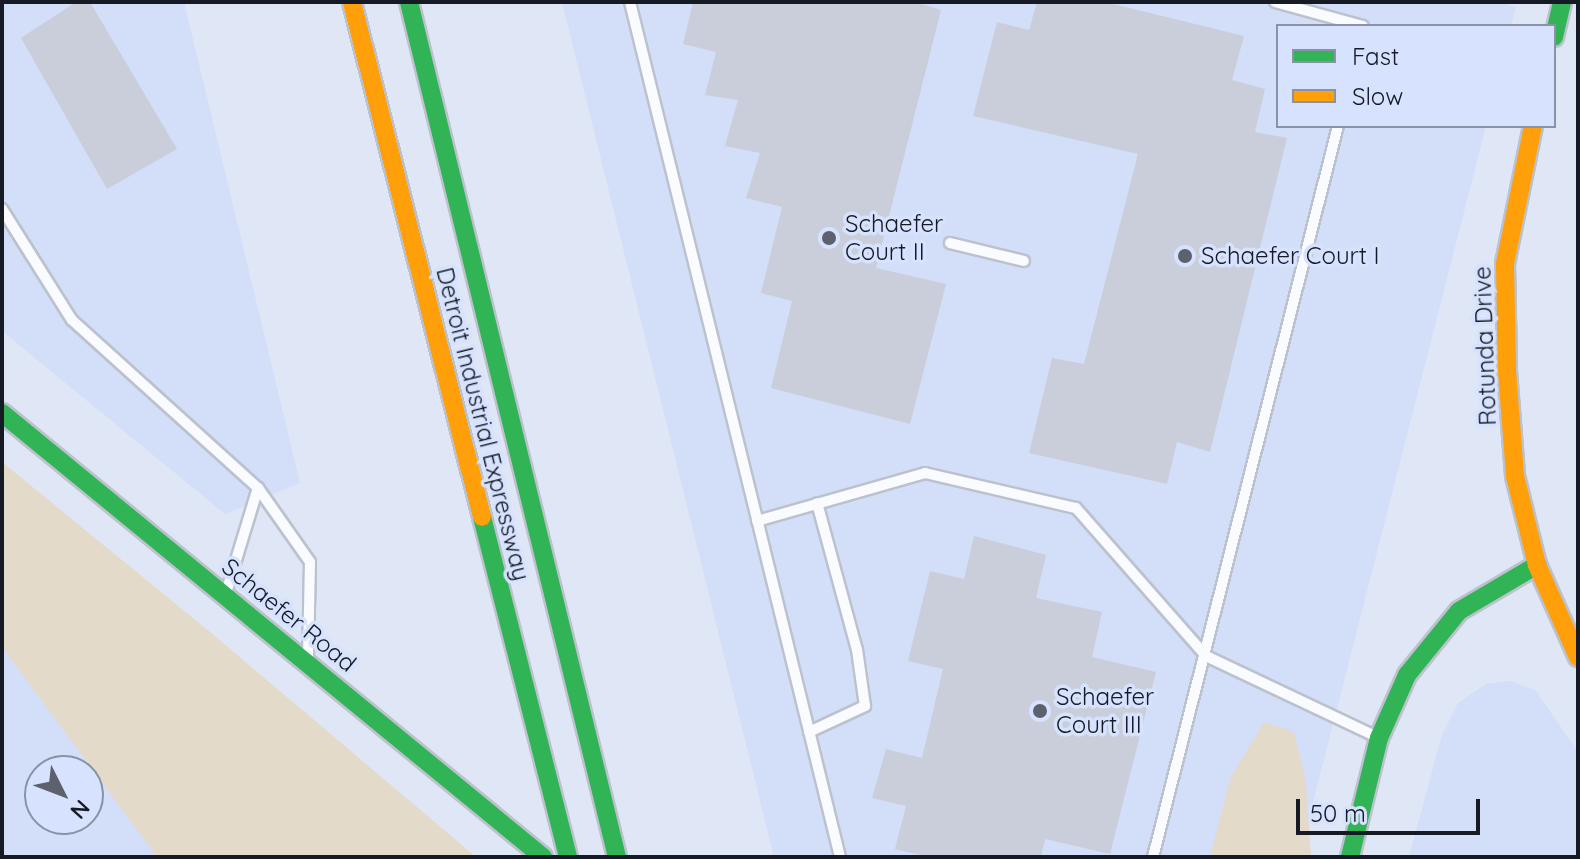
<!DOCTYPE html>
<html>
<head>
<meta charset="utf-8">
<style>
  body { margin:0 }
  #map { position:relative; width:1580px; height:859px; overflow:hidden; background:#dfe6f5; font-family:Quicksand,sans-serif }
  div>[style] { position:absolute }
  .built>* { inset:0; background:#d3def8 }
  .green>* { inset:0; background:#e4dac9 }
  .building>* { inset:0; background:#c9ceda }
  .roads { filter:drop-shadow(2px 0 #bcc2cd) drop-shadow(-2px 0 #bcc2cd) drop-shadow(0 2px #bcc2cd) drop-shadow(0 -2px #bcc2cd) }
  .lane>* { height:10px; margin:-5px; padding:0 5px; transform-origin:5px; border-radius:5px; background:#fafbfe }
  .fast>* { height:18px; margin:-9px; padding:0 9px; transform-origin:9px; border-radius:9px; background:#30b455 }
  .slow>* { height:18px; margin:-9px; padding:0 9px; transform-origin:9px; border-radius:9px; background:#ff9f0a }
  .dots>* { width:22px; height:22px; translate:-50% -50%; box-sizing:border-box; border:4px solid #d6e2fe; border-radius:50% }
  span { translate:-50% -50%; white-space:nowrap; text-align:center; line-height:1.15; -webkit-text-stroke:7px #d6e2fe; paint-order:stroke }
  .poi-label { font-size:24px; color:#161a24 }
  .left { translate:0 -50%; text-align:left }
  .street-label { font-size:24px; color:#161a24 }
  .frame { position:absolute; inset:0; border:4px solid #161a24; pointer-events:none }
  .legend { position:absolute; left:1276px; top:24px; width:280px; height:104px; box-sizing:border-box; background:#d6e2fe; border:2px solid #8992a7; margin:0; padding:10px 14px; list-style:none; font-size:24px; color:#161a24 }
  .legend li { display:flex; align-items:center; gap:16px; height:40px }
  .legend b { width:40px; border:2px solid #8992a7 }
  .north { position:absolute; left:24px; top:755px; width:80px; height:80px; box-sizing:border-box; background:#d6e2fe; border:2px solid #8992a7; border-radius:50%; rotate:132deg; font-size:22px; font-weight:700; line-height:32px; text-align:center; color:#161a24 }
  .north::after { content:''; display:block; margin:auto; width:28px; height:36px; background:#5c616d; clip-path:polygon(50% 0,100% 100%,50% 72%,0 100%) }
  .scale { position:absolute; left:1296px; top:799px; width:184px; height:36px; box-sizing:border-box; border:4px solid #161a24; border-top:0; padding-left:10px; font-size:24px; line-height:28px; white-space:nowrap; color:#161a24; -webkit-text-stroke:6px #d6e2fe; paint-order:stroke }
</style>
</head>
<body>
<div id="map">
  <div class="built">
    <i style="clip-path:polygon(2px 2px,184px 2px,300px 483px,225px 514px,2px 331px)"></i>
    <i style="clip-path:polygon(562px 2px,1498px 2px,1516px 7px,1511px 26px,1278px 26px,1278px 126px,1486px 126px,1299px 857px,774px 857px)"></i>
    <i style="clip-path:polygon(evenodd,2px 490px,410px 857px,2px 857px,2px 490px,40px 771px,88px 771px,88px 819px,40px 819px,40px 771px)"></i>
    <i style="clip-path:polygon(1511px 681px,1536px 691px,1578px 752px,1578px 857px,1409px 857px,1442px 735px,1458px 703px,1486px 684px)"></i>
  </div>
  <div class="green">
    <i style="clip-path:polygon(2px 462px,210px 632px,476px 857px,157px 857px,2px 647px)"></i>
    <i style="clip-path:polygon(1264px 722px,1294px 732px,1306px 782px,1311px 857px,1210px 857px,1230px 779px)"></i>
  </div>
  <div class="building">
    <i style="clip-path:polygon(76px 2px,90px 2px,177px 149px,107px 189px,21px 38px)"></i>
    <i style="clip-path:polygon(693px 2px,916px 2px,941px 10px,876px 268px,946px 284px,910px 424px,771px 388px,792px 301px,761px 293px,782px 207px,746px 198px,760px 153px,725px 146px,738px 100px,705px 95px,716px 52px,683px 44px)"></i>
    <i style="clip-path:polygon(1037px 2px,1105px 2px,1244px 36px,1232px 80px,1265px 89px,1255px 132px,1287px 138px,1210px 452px,1177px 442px,1167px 484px,1029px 453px,1052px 358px,1084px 364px,1138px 154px,973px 116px,997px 22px,1029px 30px)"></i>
    <i style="clip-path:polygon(974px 536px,1046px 555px,1036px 598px,1102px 612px,1092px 657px,1156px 672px,1110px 854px,1045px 839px,1041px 857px,929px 857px,895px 849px,906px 806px,872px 798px,886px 749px,922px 758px,943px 669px,908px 661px,930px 571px,964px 579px)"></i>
  </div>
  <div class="roads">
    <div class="lane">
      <i style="left:630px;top:2px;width:880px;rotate:76.2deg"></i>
      <i style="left:1275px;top:2px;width:91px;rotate:15.3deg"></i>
      <i style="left:2px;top:209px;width:131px;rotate:57.8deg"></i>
      <i style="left:72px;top:320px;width:251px;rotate:42.1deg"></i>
      <i style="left:258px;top:488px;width:90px;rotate:54.9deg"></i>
      <i style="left:310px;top:562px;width:97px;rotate:91.2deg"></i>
      <i style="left:950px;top:243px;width:76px;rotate:13.7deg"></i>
      <i style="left:757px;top:521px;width:175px;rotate:-15.9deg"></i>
      <i style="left:925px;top:473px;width:155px;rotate:13.1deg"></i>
      <i style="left:1076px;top:508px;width:197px;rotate:48.7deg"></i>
      <i style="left:1206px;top:656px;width:189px;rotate:25.3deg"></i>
      <i style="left:226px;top:593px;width:110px;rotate:-73.1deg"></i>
      <i style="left:809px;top:732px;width:62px;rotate:-24.9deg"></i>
      <i style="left:865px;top:706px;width:57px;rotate:-98.1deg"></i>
      <i style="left:857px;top:650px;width:152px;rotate:-105.2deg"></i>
      <i style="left:1153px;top:857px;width:754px;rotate:-75.8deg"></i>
    </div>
    <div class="fast">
      <i style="left:409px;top:2px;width:880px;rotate:76.33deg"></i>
      <i style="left:1554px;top:37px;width:36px;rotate:-77deg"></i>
      <i style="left:2px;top:413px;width:700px;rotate:39.38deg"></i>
      <i style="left:482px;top:517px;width:351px;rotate:75.8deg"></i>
      <i style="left:1350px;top:857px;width:122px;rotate:-76.3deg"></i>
      <i style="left:1379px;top:738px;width:69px;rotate:-66deg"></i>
      <i style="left:1407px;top:675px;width:82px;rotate:-50.9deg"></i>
      <i style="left:1459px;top:611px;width:91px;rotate:-30.5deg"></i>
    </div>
    <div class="slow">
      <i style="left:352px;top:2px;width:531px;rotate:75.83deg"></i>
      <i style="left:1533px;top:126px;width:141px;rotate:101.5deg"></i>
      <i style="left:1505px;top:264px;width:107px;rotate:88.9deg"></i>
      <i style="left:1507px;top:371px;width:105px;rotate:85.6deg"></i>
      <i style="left:1515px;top:476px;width:92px;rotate:76.1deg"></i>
      <i style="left:1537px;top:565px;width:101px;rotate:66deg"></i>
    </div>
  </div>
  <div class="dots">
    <i style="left:829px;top:238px;background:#5c616d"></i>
    <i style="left:1185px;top:256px;background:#5c616d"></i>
    <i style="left:1040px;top:711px;background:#5c616d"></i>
  </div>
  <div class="poi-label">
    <span class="left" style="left:845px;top:238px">Schaefer<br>Court II</span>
    <span class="left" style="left:1201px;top:256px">Schaefer Court I</span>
    <span class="left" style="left:1056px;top:711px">Schaefer<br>Court III</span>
  </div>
  <div class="street-label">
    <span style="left:1485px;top:346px;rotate:-92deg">Rotunda Drive</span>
    <span style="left:483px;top:424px;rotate:76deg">Detroit Industrial Expressway</span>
    <span style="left:289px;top:615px;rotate:39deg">Schaefer Road</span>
  </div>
  <div class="frame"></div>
  <ul class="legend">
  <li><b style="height:10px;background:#30b455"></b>Fast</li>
  <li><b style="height:10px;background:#ff9f0a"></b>Slow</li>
  </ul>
  <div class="north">N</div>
  <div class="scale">50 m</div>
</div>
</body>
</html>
